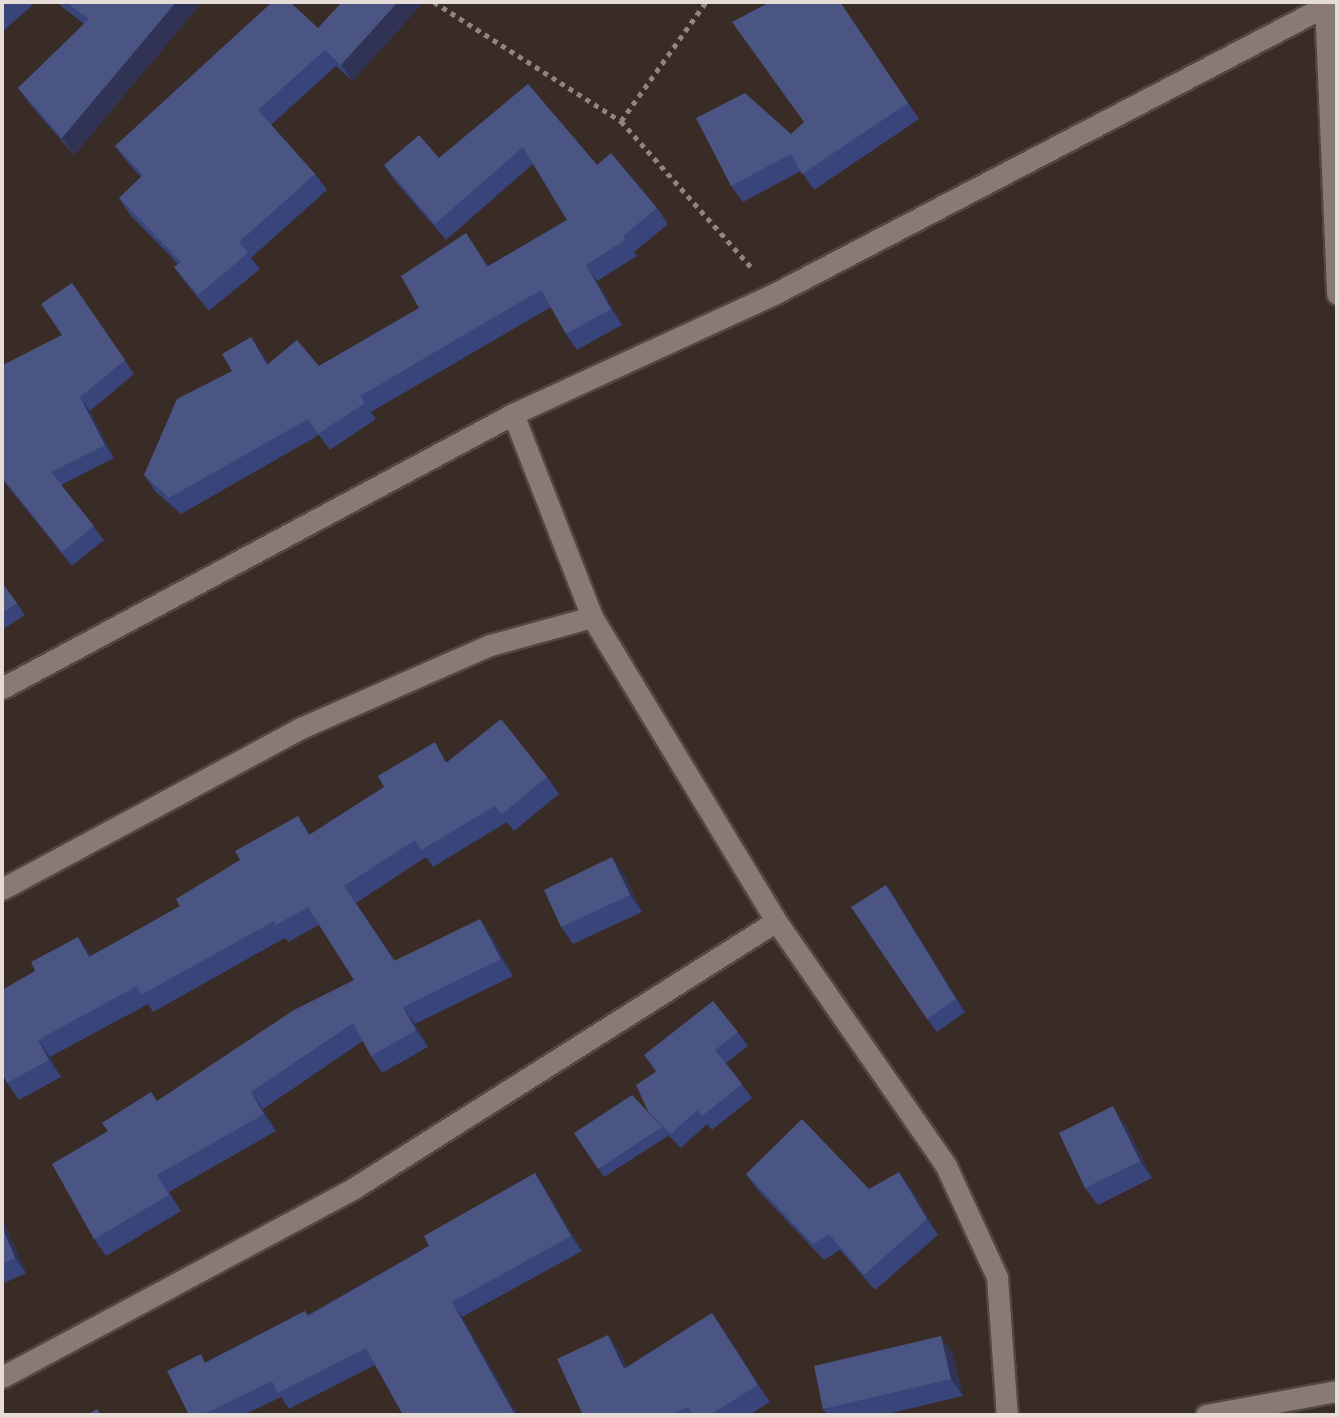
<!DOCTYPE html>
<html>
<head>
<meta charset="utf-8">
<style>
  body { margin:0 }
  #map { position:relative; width:1339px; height:1417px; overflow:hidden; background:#392b26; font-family:Manrope,sans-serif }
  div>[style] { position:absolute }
  .path>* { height:4.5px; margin-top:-2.25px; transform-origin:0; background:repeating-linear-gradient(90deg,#908580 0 5px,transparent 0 10px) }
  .roads { filter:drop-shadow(2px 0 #524743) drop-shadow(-2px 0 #524743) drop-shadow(0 2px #524743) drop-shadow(0 -2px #524743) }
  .minor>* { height:21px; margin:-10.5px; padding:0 10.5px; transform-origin:10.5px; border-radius:10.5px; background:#8a7a74 }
  .tertiary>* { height:21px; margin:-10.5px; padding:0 10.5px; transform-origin:10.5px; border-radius:10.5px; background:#8a7a74 }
  .wall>* { inset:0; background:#38447a }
  .shaded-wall>* { inset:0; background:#313354 }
  .building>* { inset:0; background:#4b5584 }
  span { translate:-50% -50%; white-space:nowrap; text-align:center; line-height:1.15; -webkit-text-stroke:5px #1b1513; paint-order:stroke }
  .frame { position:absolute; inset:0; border:4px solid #e5dcd8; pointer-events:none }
</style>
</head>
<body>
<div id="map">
  <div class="path">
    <i style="left:434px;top:2px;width:222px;rotate:32.5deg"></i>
    <i style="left:621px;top:121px;width:197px;rotate:48.3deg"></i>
    <i style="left:621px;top:121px;width:146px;rotate:-54.5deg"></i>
  </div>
  <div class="roads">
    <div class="minor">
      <i style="left:513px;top:414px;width:218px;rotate:68.7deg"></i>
      <i style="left:592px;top:617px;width:355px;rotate:58.8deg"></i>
      <i style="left:776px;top:921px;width:298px;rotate:55.2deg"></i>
      <i style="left:946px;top:1166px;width:122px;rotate:65.3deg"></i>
      <i style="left:997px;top:1277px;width:138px;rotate:85.9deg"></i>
      <i style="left:2px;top:889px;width:340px;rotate:-28.3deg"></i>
      <i style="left:301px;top:728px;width:206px;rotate:-23.7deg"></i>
      <i style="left:490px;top:645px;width:106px;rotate:-15.4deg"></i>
      <i style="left:2px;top:1377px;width:400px;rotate:-28.2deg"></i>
      <i style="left:354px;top:1188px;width:499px;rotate:-32.3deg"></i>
      <i style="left:1206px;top:1415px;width:133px;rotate:-10.4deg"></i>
    </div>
    <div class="tertiary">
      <i style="left:1325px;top:2px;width:292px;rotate:87.6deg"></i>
      <i style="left:2px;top:688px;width:580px;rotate:-28.2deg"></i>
      <i style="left:513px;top:414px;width:287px;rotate:-24.7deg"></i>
      <i style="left:774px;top:294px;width:631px;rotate:-27.58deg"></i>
    </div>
  </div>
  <div class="wall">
    <i style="clip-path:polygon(2px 2px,36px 2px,2px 32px)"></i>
    <i style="clip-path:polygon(56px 2px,202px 2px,74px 155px,30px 104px,18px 88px,84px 24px)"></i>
    <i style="clip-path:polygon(840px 2px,919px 119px,814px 190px,801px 171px,743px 202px,731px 186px,804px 123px)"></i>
    <i style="clip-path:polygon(318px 28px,353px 81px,336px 66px,271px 125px,315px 174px,327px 190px,251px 258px,260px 269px,209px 311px,186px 283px,174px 267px,178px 264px,130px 215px,119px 198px,141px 177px,127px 162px,115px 146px)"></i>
    <i style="clip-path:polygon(528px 84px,597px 165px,657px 208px,668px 224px,634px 252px,637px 256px,597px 281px,622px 325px,577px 350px,566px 334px,551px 307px,371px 412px,376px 419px,330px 450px,319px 435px,181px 514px,155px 491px,144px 475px,232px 371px,251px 337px,269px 364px,319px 366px,419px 308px,466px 233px,488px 266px,567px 220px,533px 164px,446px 240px,395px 181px,384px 165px,439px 158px)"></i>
    <i style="clip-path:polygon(72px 283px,134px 374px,90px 411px,114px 458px,61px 485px,104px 540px,72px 566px,2px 479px,2px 364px,3px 365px,62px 335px)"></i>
    <i style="clip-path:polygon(2px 583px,25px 615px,2px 630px)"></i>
    <i style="clip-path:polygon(448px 761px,547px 777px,559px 794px,514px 831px,507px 822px,433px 867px,426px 857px,356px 903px,395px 961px,492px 936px,513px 976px,415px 1024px,428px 1047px,382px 1073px,371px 1056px,363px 1041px,263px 1109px,276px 1131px,169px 1192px,181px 1211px,106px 1256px,94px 1239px,108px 1131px,354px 980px,319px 925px,288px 942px,285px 938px,153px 1012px,148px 1004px,50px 1057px,61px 1077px,19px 1100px,7px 1083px,91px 956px,311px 834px)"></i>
    <i style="clip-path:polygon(624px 874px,642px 912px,573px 944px,561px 927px)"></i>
    <i style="clip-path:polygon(886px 885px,895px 898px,965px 1012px,937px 1032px,927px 1019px)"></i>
    <i style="clip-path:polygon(738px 1032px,748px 1046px,726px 1063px,752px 1098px,712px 1130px,707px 1124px,681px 1148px,667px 1134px,668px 1136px,604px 1177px,574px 1133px,653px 1117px,648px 1111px,656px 1072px,644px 1055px)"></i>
    <i style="clip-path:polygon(1125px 1124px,1152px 1178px,1098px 1205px,1085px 1188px)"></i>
    <i style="clip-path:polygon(535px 1173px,545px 1189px,582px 1251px,462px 1317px,518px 1415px,403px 1415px,375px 1365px,289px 1409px,281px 1397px,244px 1415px,189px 1415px,206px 1362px,305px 1311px,308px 1315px,429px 1246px)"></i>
    <i style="clip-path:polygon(746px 1174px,869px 1189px,910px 1187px,938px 1235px,875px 1290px,840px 1250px,824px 1260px,757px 1189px)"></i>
    <i style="clip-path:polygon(2px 1218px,26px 1273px,2px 1284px)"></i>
    <i style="clip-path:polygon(712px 1313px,770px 1402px,749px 1415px,583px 1415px,608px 1335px,620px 1353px,627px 1367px)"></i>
    <i style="clip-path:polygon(953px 1354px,963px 1396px,883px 1415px,828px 1415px,823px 1409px)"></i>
  </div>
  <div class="shaded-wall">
    <i style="clip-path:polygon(176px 2px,202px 2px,74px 155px,62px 138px)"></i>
    <i style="clip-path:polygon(398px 2px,424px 2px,353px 81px,341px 65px)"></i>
    <i style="clip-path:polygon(586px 265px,597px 281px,622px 325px,611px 309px)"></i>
    <i style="clip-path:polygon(251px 337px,262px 353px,279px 382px,267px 365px)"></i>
    <i style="clip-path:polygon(80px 397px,90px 411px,114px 458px,105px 445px)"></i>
    <i style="clip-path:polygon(298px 816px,310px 833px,320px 852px,309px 835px)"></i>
    <i style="clip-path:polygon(612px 857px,624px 874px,642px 912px,630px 895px)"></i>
    <i style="clip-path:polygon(886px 885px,895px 898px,965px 1012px,956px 999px)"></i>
    <i style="clip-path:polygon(480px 919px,492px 936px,513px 976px,501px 959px)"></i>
    <i style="clip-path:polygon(78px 937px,90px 953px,101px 974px,89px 957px)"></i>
    <i style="clip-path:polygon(403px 1007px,415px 1024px,428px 1047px,416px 1030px)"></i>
    <i style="clip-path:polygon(38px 1040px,50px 1057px,61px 1077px,49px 1060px)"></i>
    <i style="clip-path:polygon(251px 1092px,263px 1109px,276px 1131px,264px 1114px)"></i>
    <i style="clip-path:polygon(1113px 1106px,1125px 1124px,1152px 1178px,1140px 1161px)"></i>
    <i style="clip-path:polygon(899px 1172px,910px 1187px,938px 1235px,927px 1219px)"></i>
    <i style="clip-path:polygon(535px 1173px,545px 1189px,582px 1251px,571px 1236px)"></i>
    <i style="clip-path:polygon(2px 1218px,26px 1273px,15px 1258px,2px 1227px)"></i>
    <i style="clip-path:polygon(452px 1302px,462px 1317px,518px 1415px,515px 1415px)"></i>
    <i style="clip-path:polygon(712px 1313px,724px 1330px,770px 1402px,758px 1385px)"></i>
    <i style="clip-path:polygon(608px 1335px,620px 1353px,636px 1386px,624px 1369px)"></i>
    <i style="clip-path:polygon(941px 1336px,953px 1354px,963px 1396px,951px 1379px)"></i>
  </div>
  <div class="building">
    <i style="clip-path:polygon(66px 2px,176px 2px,62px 138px,18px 88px,89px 19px)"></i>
    <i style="clip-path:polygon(272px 2px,290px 2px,318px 28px,342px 2px,398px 2px,341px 65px,325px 50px,258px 110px,315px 174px,239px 242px,248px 253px,198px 295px,174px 267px,181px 262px,119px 198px,143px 175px,115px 146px)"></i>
    <i style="clip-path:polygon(770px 2px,840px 2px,908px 103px,802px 174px,791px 154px,731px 186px,696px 118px,745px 93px,791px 134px,804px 122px,732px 22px)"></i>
    <i style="clip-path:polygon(528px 84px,597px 165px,611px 153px,657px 208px,623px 236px,625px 240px,586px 265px,611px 309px,566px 334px,541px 290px,360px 396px,365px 403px,318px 434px,308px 419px,169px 498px,144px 475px,177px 399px,232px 371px,222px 354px,251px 337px,267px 365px,297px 340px,319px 366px,419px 308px,401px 276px,466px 233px,487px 267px,567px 220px,523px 147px,435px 224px,384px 165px,419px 135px,439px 158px)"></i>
    <i style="clip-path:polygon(72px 283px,125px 360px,80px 397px,105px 445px,51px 472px,94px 526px,62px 552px,2px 477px,2px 364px,3px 365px,62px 335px,41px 304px)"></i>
    <i style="clip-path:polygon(2px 583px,17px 603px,2px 613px)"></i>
    <i style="clip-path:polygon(501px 719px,547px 777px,502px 814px,495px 806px,421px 850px,415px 840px,344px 886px,394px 961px,480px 919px,501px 959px,403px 1007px,416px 1030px,371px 1056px,353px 1023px,251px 1092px,264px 1114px,157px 1175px,169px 1195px,94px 1239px,52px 1164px,108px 1131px,102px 1123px,151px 1092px,157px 1101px,294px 1010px,354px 980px,308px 907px,276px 925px,274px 921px,141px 995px,137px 986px,38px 1040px,49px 1060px,7px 1083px,2px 1073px,2px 990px,35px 971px,31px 962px,78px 937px,89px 957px,180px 906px,176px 899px,240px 860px,235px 851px,298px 816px,309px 835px,384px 787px,378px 776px,435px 742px,446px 763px)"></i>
    <i style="clip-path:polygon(612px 857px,630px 895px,561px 927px,544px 890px)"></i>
    <i style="clip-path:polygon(886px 885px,956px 999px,927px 1019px,851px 907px)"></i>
    <i style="clip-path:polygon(713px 1001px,738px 1032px,715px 1050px,742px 1084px,702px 1116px,697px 1110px,671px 1134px,648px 1111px,636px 1085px,657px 1071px,644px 1055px)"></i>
    <i style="clip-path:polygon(632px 1095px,662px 1127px,598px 1169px,574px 1133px)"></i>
    <i style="clip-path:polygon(1113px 1106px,1140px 1161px,1085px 1188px,1059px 1133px)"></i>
    <i style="clip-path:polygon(802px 1119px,869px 1189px,899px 1172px,927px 1219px,864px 1275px,829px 1234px,813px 1244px,746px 1174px)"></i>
    <i style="clip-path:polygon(535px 1173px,571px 1236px,452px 1302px,515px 1415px,403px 1415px,366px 1348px,278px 1393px,272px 1381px,202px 1415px,189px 1415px,167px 1371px,201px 1354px,205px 1363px,305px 1311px,308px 1316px,429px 1246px,424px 1236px)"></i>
    <i style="clip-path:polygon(2px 1227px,15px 1258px,2px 1264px)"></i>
    <i style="clip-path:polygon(712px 1313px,758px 1385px,710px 1415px,694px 1415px,688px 1407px,671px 1415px,583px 1415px,557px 1359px,608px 1335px,624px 1369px)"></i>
    <i style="clip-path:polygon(941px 1336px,951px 1379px,823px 1409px,814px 1366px)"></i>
    <i style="clip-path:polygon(97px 1409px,101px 1415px,87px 1415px)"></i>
  </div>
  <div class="frame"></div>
</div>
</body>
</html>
